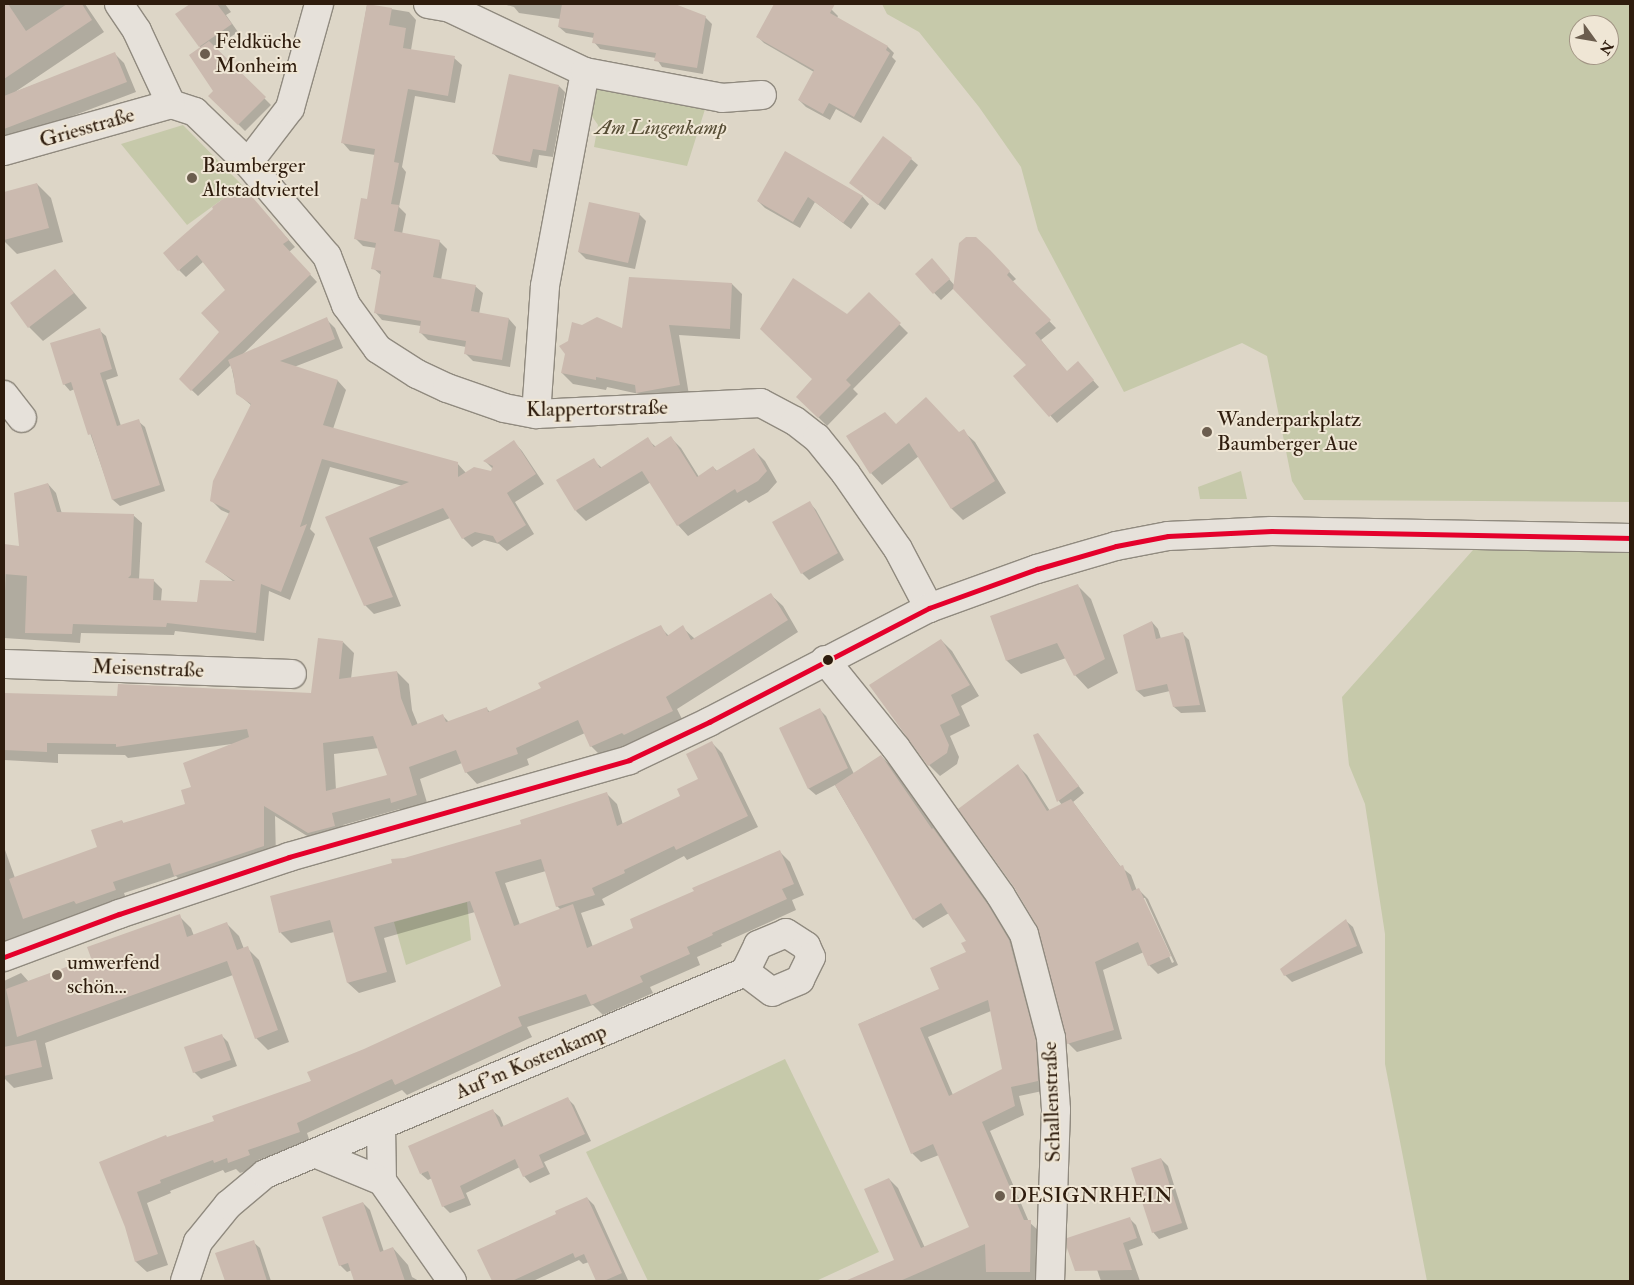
<!DOCTYPE html>
<html>
<head>
<meta charset="utf-8">
<style>
  body { margin:0 }
  #map { position:relative; width:1634px; height:1285px; overflow:hidden; background:#ddd6c7; font-family:"IM FELL Double Pica",serif }
  div>[style] { position:absolute }
  .green>* { inset:0; background:#c6c9aa }
  .shadow>* { inset:0; background:#0003 }
  .building>* { inset:0; background:#cbbaaf }
  .roads { filter:drop-shadow(1px 0 #908a7f) drop-shadow(-1px 0 #908a7f) drop-shadow(0 1px #908a7f) drop-shadow(0 -1px #908a7f) }
  .minor>* { height:28px; margin:-14px; padding:0 14px; transform-origin:14px; border-radius:14px; background:#e6e1da }
  .bus-1>* { height:5px; margin:-2.5px; padding:0 2.5px; transform-origin:2.5px; border-radius:2.5px; background:#e4002b }
  .dots>* { width:14px; height:14px; translate:-50% -50%; box-sizing:border-box; border:2px solid #efe6d5; border-radius:50% }
  span { translate:-50% -50%; white-space:nowrap; text-align:center; line-height:1.15; -webkit-text-stroke:4px #efe6d5; paint-order:stroke }
  .poi-label { font-size:21px; color:#2e1c0d }
  .left { translate:0 -50%; text-align:left }
  .street-label { font-size:21px; color:#2e1c0d }
  .park-label { font-size:21px; color:#564d35; font-style:italic }
  .frame { position:absolute; inset:0; border:5px solid #2e1c0d; pointer-events:none }
  .north { position:absolute; left:1569px; top:15px; width:50px; height:50px; box-sizing:border-box; background:#efe6d5; border:1px solid #a29585; border-radius:50%; rotate:122deg; font-size:14px; font-weight:700; line-height:20px; text-align:center; color:#2e1c0d }
  .north::after { content:''; display:block; margin:auto; width:18px; height:22px; background:#6b5d4e; clip-path:polygon(50% 0,100% 100%,50% 72%,0 100%) }
</style>
</head>
<body>
<div id="map">
  <div class="green">
    <i style="clip-path:polygon(evenodd,882px 4px,1630px 4px,1630px 502px,1304px 500px,1292px 481px,1267px 356px,1242px 343px,1124px 392px,1038px 230px,1021px 167px,979px 107px,919px 32px,887px 14px,882px 4px,1579px 25px,1609px 25px,1609px 55px,1579px 55px,1579px 25px)"></i>
    <i style="clip-path:polygon(598px 83px,707px 103px,687px 166px,594px 147px,598px 125px,591px 115px)"></i>
    <i style="clip-path:polygon(183px 125px,242px 185px,187px 225px,121px 144px)"></i>
    <i style="clip-path:polygon(1241px 471px,1247px 499px,1200px 499px,1198px 487px)"></i>
    <i style="clip-path:polygon(1473px 550px,1630px 550px,1630px 1281px,1427px 1281px,1385px 1064px,1385px 934px,1365px 804px,1349px 765px,1342px 697px)"></i>
    <i style="clip-path:polygon(467px 902px,471px 940px,406px 965px,394px 922px)"></i>
    <i style="clip-path:polygon(785px 1059px,879px 1252px,816px 1281px,648px 1281px,586px 1152px)"></i>
  </div>
  <div class="shadow">
    <i style="clip-path:polygon(4px 4px,85px 4px,104px 32px,15px 92px,115px 54px,124px 63px,136px 92px,6px 141px,4px 138px)"></i>
    <i style="clip-path:polygon(192px 4px,225px 4px,231px 12px,226px 15px,238px 32px,214px 48px,271px 105px,245px 131px,210px 96px,215px 91px,201px 48px,177px 15px)"></i>
    <i style="clip-path:polygon(503px 4px,672px 4px,705px 17px,712px 24px,703px 74px,662px 67px,656px 58px,600px 49px,594px 42px,594px 38px,566px 33px,559px 27px,560px 19px,519px 13px,514px 7px)"></i>
    <i style="clip-path:polygon(776px 4px,821px 4px,832px 10px,838px 16px,837px 18px,888px 47px,894px 53px,892px 57px,896px 61px,861px 123px,836px 109px,830px 120px,806px 107px,799px 100px,814px 72px,764px 43px,757px 36px)"></i>
    <i style="clip-path:polygon(367px 5px,409px 12px,416px 20px,411px 50px,454px 58px,462px 65px,455px 103px,415px 96px,402px 167px,406px 172px,399px 207px,406px 214px,402px 234px,439px 241px,447px 249px,441px 280px,475px 286px,483px 293px,479px 314px,509px 319px,516px 327px,510px 367px,473px 361px,465px 353px,466px 347px,428px 340px,420px 332px,421px 326px,382px 320px,375px 312px,382px 276px,373px 268px,376px 248px,363px 246px,355px 238px,368px 201px,375px 155px,350px 151px,343px 143px)"></i>
    <i style="clip-path:polygon(559px 86px,565px 92px,553px 157px,539px 155px,537px 168px,500px 161px,494px 154px)"></i>
    <i style="clip-path:polygon(786px 153px,863px 197px,869px 204px,851px 229px,815px 202px,800px 228px,765px 208px,758px 201px)"></i>
    <i style="clip-path:polygon(911px 159px,918px 165px,885px 210px,851px 183px)"></i>
    <i style="clip-path:polygon(37px 184px,51px 198px,63px 242px,17px 254px,4px 241px,4px 193px)"></i>
    <i style="clip-path:polygon(248px 194px,295px 247px,289px 252px,317px 282px,241px 356px,326px 319px,335px 328px,343px 348px,294px 367px,338px 381px,346px 390px,333px 429px,457px 463px,466px 473px,492px 473px,493px 469px,485px 461px,514px 442px,522px 451px,544px 484px,515px 502px,534px 534px,507px 551px,499px 544px,484px 540px,472px 547px,463px 538px,450px 518px,377px 547px,401px 606px,374px 614px,365px 605px,327px 517px,403px 486px,330px 467px,310px 529px,315px 534px,290px 600px,269px 591px,264px 641px,175px 631px,174px 635px,81px 633px,80px 643px,4px 638px,6px 545px,20px 547px,48px 484px,56px 493px,62px 514px,133px 515px,142px 523px,139px 580px,153px 580px,162px 589px,161px 601px,198px 603px,234px 582px,207px 561px,230px 514px,221px 510px,212px 501px,252px 406px,237px 393px,231px 365px,198px 396px,180px 379px,221px 332px,227px 290px,204px 261px,186px 277px,179px 270px)"></i>
    <i style="clip-path:polygon(639px 214px,646px 221px,635px 269px,586px 259px,579px 252px)"></i>
    <i style="clip-path:polygon(989px 251px,1016px 279px,1012px 282px,1056px 328px,1041px 340px,1067px 372px,1084px 370px,1099px 387px,1057px 423px,1015px 376px,1028px 365px,954px 288px,941px 300px,916px 274px,938px 266px,955px 286px)"></i>
    <i style="clip-path:polygon(55px 270px,87px 308px,43px 341px,29px 327px)"></i>
    <i style="clip-path:polygon(732px 284px,742px 294px,740px 339px,679px 335px,689px 395px,648px 403px,639px 394px,607px 387px,606px 390px,573px 384px,562px 373px,622px 330px)"></i>
    <i style="clip-path:polygon(869px 294px,908px 333px,853px 389px,858px 394px,827px 426px,798px 397px,814px 379px,848px 315px)"></i>
    <i style="clip-path:polygon(99px 330px,106px 336px,118px 376px,106px 380px,121px 426px,138px 421px,145px 427px,165px 491px,120px 506px,113px 500px,75px 389px,70px 391px,64px 384px)"></i>
    <i style="clip-path:polygon(897px 425px,959px 433px,963px 431px,975px 442px,1006px 493px,963px 520px,952px 509px,919px 456px,882px 485px,871px 473px)"></i>
    <i style="clip-path:polygon(671px 438px,681px 448px,699px 477px,713px 467px,717px 471px,754px 450px,765px 461px,777px 482px,768px 492px,749px 503px,746px 500px,688px 536px,678px 525px,651px 482px,586px 521px,576px 511px,593px 460px,602px 468px,647px 439px,656px 447px)"></i>
    <i style="clip-path:polygon(810px 503px,816px 510px,844px 560px,809px 580px,802px 573px)"></i>
    <i style="clip-path:polygon(1077px 585px,1091px 599px,1118px 673px,1088px 689px,1075px 675px,1066px 658px,1021px 674px,1007px 661px,991px 617px)"></i>
    <i style="clip-path:polygon(evenodd,771px 595px,783px 606px,798px 632px,677px 709px,684px 723px,603px 758px,591px 746px,585px 733px,527px 759px,529px 765px,477px 784px,466px 772px,462px 763px,420px 779px,428px 806px,404px 814px,400px 809px,343px 825px,346px 837px,320px 844px,275px 816px,276px 858px,187px 887px,176px 876px,124px 893px,127px 901px,86px 912px,4px 941px,6px 946px,4px 947px,4px 847px,15px 878px,99px 848px,122px 821px,124px 824px,187px 805px,193px 788px,232px 744px,128px 758px,125px 755px,58px 754px,58px 763px,4px 760px,4px 694px,119px 698px,312px 695px,343px 642px,354px 653px,351px 679px,397px 672px,409px 684px,412px 710px,418px 725px,443px 716px,449px 722px,486px 708px,490px 712px,542px 689px,660px 627px,669px 636px,682px 627px,695px 639px,771px 595px,379px 748px,389px 776px,336px 790px,334px 754px,379px 748px)"></i>
    <i style="clip-path:polygon(1152px 622px,1158px 629px,1161px 639px,1183px 634px,1189px 640px,1206px 712px,1181px 713px,1174px 707px,1170px 691px,1144px 697px,1137px 691px,1124px 635px)"></i>
    <i style="clip-path:polygon(941px 640px,952px 651px,979px 696px,961px 706px,970px 726px,950px 736px,959px 757px,957px 764px,940px 776px,929px 765px,871px 685px)"></i>
    <i style="clip-path:polygon(evenodd,820px 710px,826px 716px,854px 774px,881px 756px,890px 765px,997px 915px,1018px 951px,1044px 1051px,1047px 1090px,1019px 1096px,1024px 1115px,990px 1131px,1029px 1222px,1039px 1231px,1039px 1281px,876px 1281px,871px 1271px,896px 1260px,889px 1179px,898px 1188px,925px 1248px,971px 1227px,939px 1155px,921px 1162px,912px 1153px,859px 1024px,941px 989px,968px 953px,968px 941px,949px 913px,923px 928px,914px 919px,835px 785px,816px 795px,809px 789px,780px 728px,820px 710px,991px 1011px,1003px 1070px,953px 1095px,928px 1037px,991px 1011px)"></i>
    <i style="clip-path:polygon(evenodd,1038px 734px,1084px 793px,1073px 802px,1121px 867px,1131px 875px,1137px 891px,1139px 890px,1148px 899px,1178px 965px,1158px 974px,1149px 965px,1144px 952px,1103px 970px,1122px 1039px,1077px 1052px,1068px 1043px,1018px 766px,1027px 775px,1050px 811px,1062px 805px,1059px 801px,1035px 736px,1038px 734px,1143px 898px,1145px 898px,1174px 962px,1172px 963px,1143px 898px)"></i>
    <i style="clip-path:polygon(evenodd,712px 743px,722px 753px,758px 827px,687px 860px,684px 856px,602px 899px,605px 905px,581px 913px,593px 947px,635px 928px,780px 852px,790px 862px,804px 895px,792px 900px,796px 910px,721px 944px,722px 946px,697px 957px,700px 965px,650px 987px,653px 993px,603px 1015px,593px 1005px,527px 1027px,532px 1037px,407px 1095px,402px 1090px,307px 1133px,310px 1142px,258px 1160px,260px 1166px,240px 1173px,236px 1169px,225px 1173px,223px 1170px,170px 1191px,171px 1193px,147px 1203px,168px 1265px,147px 1272px,136px 1262px,126px 1226px,101px 1163px,216px 1121px,312px 1081px,364px 1050px,502px 987px,475px 912px,384px 938px,396px 982px,359px 993px,348px 983px,334px 932px,291px 943px,281px 933px,271px 897px,394px 864px,404px 859px,523px 825px,606px 793px,617px 804px,623px 825px,682px 796px,699px 780px,712px 743px,546px 871px,557px 906px,561px 910px,520px 925px,505px 883px,546px 871px)"></i>
    <i style="clip-path:polygon(179px 916px,191px 928px,194px 936px,227px 924px,239px 936px,244px 949px,247px 948px,259px 960px,289px 1042px,268px 1050px,256px 1038px,233px 975px,45px 1043px,53px 1079px,14px 1088px,4px 1078px,4px 981px,21px 973px,29px 982px,92px 959px)"></i>
    <i style="clip-path:polygon(1346px 921px,1353px 927px,1363px 953px,1292px 982px,1285px 975px)"></i>
    <i style="clip-path:polygon(221px 1035px,228px 1042px,237px 1066px,201px 1079px,194px 1072px)"></i>
    <i style="clip-path:polygon(567px 1098px,574px 1105px,591px 1141px,544px 1162px,550px 1174px,530px 1183px,524px 1176px,520px 1167px,466px 1193px,471px 1205px,450px 1213px,443px 1206px,432px 1178px,428px 1180px,421px 1174px,493px 1111px,500px 1117px,504px 1127px)"></i>
    <i style="clip-path:polygon(1161px 1159px,1168px 1166px,1188px 1229px,1159px 1239px,1153px 1232px)"></i>
    <i style="clip-path:polygon(587px 1198px,594px 1205px,628px 1280px,598px 1281px,589px 1262px,583px 1264px,579px 1260px,533px 1281px,493px 1281px,479px 1251px,557px 1215px)"></i>
    <i style="clip-path:polygon(363px 1203px,370px 1210px,384px 1252px,393px 1248px,408px 1265px,412px 1277px,419px 1281px,356px 1281px,352px 1270px,347px 1272px,340px 1265px)"></i>
    <i style="clip-path:polygon(1130px 1219px,1136px 1225px,1143px 1245px,1129px 1250px,1140px 1281px,1101px 1281px,1094px 1261px)"></i>
    <i style="clip-path:polygon(253px 1242px,260px 1248px,271px 1281px,226px 1281px,217px 1254px)"></i>
  </div>
  <div class="building">
    <i style="clip-path:polygon(4px 4px,8px 4px,26px 31px,67px 4px,82px 4px,92px 20px,4px 79px)"></i>
    <i style="clip-path:polygon(190px 4px,217px 4px,232px 24px,199px 47px,175px 14px)"></i>
    <i style="clip-path:polygon(367px 4px,392px 8px,389px 25px,406px 28px,403px 48px,455px 56px,448px 96px,408px 89px,394px 162px,399px 163px,391px 204px,399px 205px,394px 231px,440px 240px,433px 277px,476px 285px,471px 311px,509px 318px,502px 360px,464px 354px,466px 341px,419px 333px,421px 321px,374px 313px,381px 271px,371px 269px,376px 243px,354px 239px,361px 198px,367px 199px,375px 149px,341px 143px)"></i>
    <i style="clip-path:polygon(562px 4px,675px 4px,706px 16px,697px 68px,654px 61px,656px 53px,592px 43px,594px 33px,558px 27px)"></i>
    <i style="clip-path:polygon(774px 4px,835px 4px,830px 13px,888px 46px,886px 50px,890px 53px,854px 117px,829px 103px,823px 114px,798px 100px,814px 70px,756px 37px)"></i>
    <i style="clip-path:polygon(209px 41px,266px 97px,238px 125px,208px 96px,213px 91px,189px 55px)"></i>
    <i style="clip-path:polygon(115px 52px,127px 82px,4px 129px,4px 96px)"></i>
    <i style="clip-path:polygon(509px 74px,559px 85px,546px 151px,533px 149px,530px 162px,492px 154px)"></i>
    <i style="clip-path:polygon(883px 136px,912px 158px,878px 205px,849px 183px)"></i>
    <i style="clip-path:polygon(785px 151px,863px 196px,843px 223px,808px 197px,793px 222px,757px 201px)"></i>
    <i style="clip-path:polygon(37px 183px,49px 228px,4px 240px,4px 192px)"></i>
    <i style="clip-path:polygon(242px 185px,289px 240px,283px 244px,311px 274px,191px 391px,179px 379px,219px 332px,201px 313px,225px 290px,197px 255px,178px 271px,163px 253px,213px 209px,212px 207px)"></i>
    <i style="clip-path:polygon(589px 202px,640px 213px,628px 263px,578px 252px)"></i>
    <i style="clip-path:polygon(966px 237px,976px 237px,990px 250px,1010px 271px,1007px 275px,1051px 320px,1035px 333px,1067px 371px,1078px 361px,1094px 380px,1049px 417px,1013px 376px,1026px 365px,953px 289px,959px 243px)"></i>
    <i style="clip-path:polygon(932px 258px,950px 279px,933px 294px,915px 274px)"></i>
    <i style="clip-path:polygon(55px 269px,74px 293px,28px 328px,10px 303px)"></i>
    <i style="clip-path:polygon(629px 277px,732px 283px,730px 329px,669px 325px,680px 385px,636px 393px,635px 385px,596px 377px,596px 380px,561px 373px,565px 354px,559px 346px,568px 341px,572px 322px,582px 325px,597px 317px,622px 328px)"></i>
    <i style="clip-path:polygon(793px 278px,847px 314px,869px 292px,901px 323px,846px 380px,851px 385px,818px 418px,796px 397px,812px 379px,760px 329px)"></i>
    <i style="clip-path:polygon(327px 317px,335px 339px,280px 361px,338px 380px,323px 425px,458px 462px,458px 477px,474px 467px,491px 471px,493px 466px,483px 461px,514px 440px,536px 474px,507px 493px,526px 525px,497px 543px,493px 536px,475px 532px,462px 539px,443px 508px,369px 538px,393px 597px,364px 606px,325px 517px,409px 482px,322px 459px,300px 527px,307px 524px,281px 592px,261px 584px,256px 633px,167px 623px,166px 627px,73px 624px,72px 634px,25px 633px,27px 576px,4px 574px,4px 544px,19px 546px,14px 493px,48px 483px,57px 512px,134px 514px,131px 575px,128px 578px,154px 579px,153px 600px,197px 602px,200px 580px,235px 581px,205px 562px,230px 511px,210px 501px,213px 481px,251px 404px,236px 394px,233px 372px,228px 360px)"></i>
    <i style="clip-path:polygon(100px 328px,112px 369px,100px 373px,117px 426px,139px 419px,160px 485px,112px 500px,91px 434px,88px 435px,71px 382px,63px 385px,50px 343px)"></i>
    <i style="clip-path:polygon(926px 397px,959px 432px,964px 429px,995px 481px,951px 509px,909px 443px,870px 474px,846px 436px,885px 412px,896px 424px)"></i>
    <i style="clip-path:polygon(671px 436px,697px 477px,713px 466px,716px 471px,754px 448px,767px 471px,758px 481px,737px 493px,735px 489px,677px 526px,642px 471px,575px 511px,556px 480px,594px 458px,600px 468px,648px 437px,654px 447px)"></i>
    <i style="clip-path:polygon(810px 501px,838px 553px,801px 574px,772px 522px)"></i>
    <i style="clip-path:polygon(1078px 584px,1105px 659px,1074px 676px,1057px 643px,1006px 661px,990px 616px)"></i>
    <i style="clip-path:polygon(evenodd,771px 593px,788px 620px,666px 697px,673px 711px,624px 735px,622px 733px,590px 747px,578px 720px,516px 748px,518px 754px,465px 773px,456px 750px,409px 767px,417px 795px,391px 803px,390px 798px,332px 813px,335px 826px,308px 833px,264px 806px,264px 846px,174px 876px,170px 863px,113px 882px,116px 890px,76px 904px,74px 901px,23px 919px,9px 879px,97px 847px,91px 830px,122px 820px,123px 823px,185px 804px,181px 790px,191px 787px,183px 763px,249px 737px,247px 729px,116px 747px,116px 744px,47px 743px,47px 752px,4px 750px,4px 693px,117px 696px,118px 684px,311px 693px,318px 638px,343px 641px,339px 679px,397px 671px,401px 698px,412px 726px,443px 714px,446px 722px,487px 707px,488px 712px,541px 688px,538px 683px,661px 625px,667px 636px,683px 625px,691px 640px,771px 593px,373px 736px,387px 775px,326px 791px,323px 743px,373px 736px)"></i>
    <i style="clip-path:polygon(1152px 621px,1156px 639px,1183px 632px,1200px 705px,1173px 707px,1167px 684px,1136px 691px,1123px 635px)"></i>
    <i style="clip-path:polygon(941px 639px,970px 685px,951px 695px,960px 715px,940px 725px,949px 745px,947px 753px,928px 766px,869px 685px)"></i>
    <i style="clip-path:polygon(820px 708px,848px 768px,808px 789px,779px 728px)"></i>
    <i style="clip-path:polygon(1038px 733px,1079px 786px,1057px 802px,1033px 735px)"></i>
    <i style="clip-path:polygon(712px 741px,748px 816px,676px 850px,674px 846px,624px 870px,625px 873px,592px 888px,595px 895px,556px 907px,541px 859px,495px 872px,514px 926px,573px 904px,587px 948px,633px 928px,630px 919px,694px 891px,692px 888px,780px 850px,794px 884px,782px 889px,787px 899px,712px 933px,713px 935px,687px 947px,690px 954px,640px 976px,643px 982px,591px 1005px,586px 994px,518px 1017px,522px 1026px,395px 1085px,392px 1079px,297px 1123px,300px 1132px,248px 1150px,250px 1155px,228px 1163px,227px 1158px,214px 1163px,213px 1160px,160px 1180px,161px 1183px,137px 1192px,158px 1254px,135px 1262px,125px 1227px,99px 1162px,166px 1135px,167px 1137px,214px 1121px,212px 1116px,311px 1081px,307px 1072px,364px 1049px,501px 986px,470px 901px,374px 927px,387px 972px,347px 983px,330px 920px,279px 933px,270px 896px,392px 863px,391px 859px,404px 858px,521px 824px,520px 820px,607px 792px,617px 826px,680px 796px,677px 789px,698px 779px,686px 754px)"></i>
    <i style="clip-path:polygon(evenodd,881px 755px,932px 829px,933px 828px,988px 905px,1009px 940px,1036px 1041px,1038px 1081px,1011px 1087px,1015px 1106px,982px 1122px,1024px 1220px,1031px 1220px,1030px 1272px,986px 1272px,985px 1244px,900px 1281px,845px 1281px,894px 1260px,864px 1189px,889px 1178px,921px 1248px,969px 1227px,933px 1144px,911px 1154px,858px 1024px,939px 989px,930px 968px,966px 952px,961px 943px,966px 941px,941px 903px,913px 920px,835px 785px,881px 755px,988px 1000px,1002px 1069px,949px 1096px,920px 1028px,988px 1000px)"></i>
    <i style="clip-path:polygon(1018px 764px,1047px 811px,1071px 799px,1120px 866px,1123px 865px,1132px 891px,1139px 888px,1171px 956px,1148px 966px,1138px 942px,1095px 962px,1114px 1030px,1067px 1044px,1037px 926px,1014px 887px,958px 809px)"></i>
    <i style="clip-path:polygon(180px 914px,187px 937px,227px 922px,237px 950px,248px 946px,278px 1030px,255px 1039px,227px 961px,17px 1037px,6px 989px,91px 958px,87px 947px)"></i>
    <i style="clip-path:polygon(1346px 919px,1357px 946px,1284px 976px,1280px 969px)"></i>
    <i style="clip-path:polygon(222px 1034px,231px 1060px,193px 1073px,184px 1047px)"></i>
    <i style="clip-path:polygon(36px 1040px,42px 1067px,4px 1076px,4px 1047px)"></i>
    <i style="clip-path:polygon(568px 1097px,585px 1134px,539px 1155px,544px 1167px,523px 1177px,515px 1159px,460px 1186px,465px 1198px,442px 1207px,428px 1171px,420px 1174px,408px 1146px,493px 1109px,501px 1127px)"></i>
    <i style="clip-path:polygon(1161px 1158px,1182px 1223px,1152px 1233px,1131px 1168px)"></i>
    <i style="clip-path:polygon(587px 1197px,622px 1273px,604px 1281px,596px 1281px,584px 1254px,575px 1258px,573px 1253px,512px 1281px,492px 1281px,477px 1250px,556px 1214px,555px 1211px)"></i>
    <i style="clip-path:polygon(363px 1202px,380px 1252px,393px 1247px,405px 1281px,354px 1281px,348px 1263px,339px 1266px,322px 1217px)"></i>
    <i style="clip-path:polygon(1130px 1217px,1137px 1238px,1123px 1243px,1132px 1270px,1075px 1271px,1067px 1248px,1067px 1238px)"></i>
    <i style="clip-path:polygon(254px 1240px,267px 1281px,225px 1281px,215px 1253px)"></i>
  </div>
  <div class="roads">
    <div class="minor">
      <i style="left:119px;top:4px;width:32px;rotate:56deg"></i>
      <i style="left:137px;top:31px;width:81px;rotate:65deg"></i>
      <i style="left:171px;top:104px;width:25px;rotate:18deg"></i>
      <i style="left:195px;top:112px;width:74px;rotate:43.9deg"></i>
      <i style="left:248px;top:163px;width:122px;rotate:49.7deg"></i>
      <i style="left:327px;top:256px;width:53px;rotate:68.8deg"></i>
      <i style="left:346px;top:305px;width:54px;rotate:54deg"></i>
      <i style="left:378px;top:349px;width:46px;rotate:32.7deg"></i>
      <i style="left:417px;top:374px;width:33px;rotate:25deg"></i>
      <i style="left:447px;top:388px;width:60px;rotate:19.3deg"></i>
      <i style="left:504px;top:408px;width:33px;rotate:11deg"></i>
      <i style="left:536px;top:414px;width:225px;rotate:-2.8deg"></i>
      <i style="left:761px;top:403px;width:38px;rotate:28deg"></i>
      <i style="left:795px;top:421px;width:28px;rotate:38deg"></i>
      <i style="left:817px;top:438px;width:46px;rotate:51.1deg"></i>
      <i style="left:846px;top:474px;width:91px;rotate:55.3deg"></i>
      <i style="left:898px;top:549px;width:67px;rotate:62.3deg"></i>
      <i style="left:428px;top:4px;width:22px;rotate:10deg"></i>
      <i style="left:450px;top:8px;width:149px;rotate:25.4deg"></i>
      <i style="left:585px;top:72px;width:218px;rotate:100.6deg"></i>
      <i style="left:545px;top:286px;width:128px;rotate:94deg"></i>
      <i style="left:585px;top:72px;width:139px;rotate:10.7deg"></i>
      <i style="left:722px;top:98px;width:40px;rotate:-4.3deg"></i>
      <i style="left:4px;top:151px;width:173px;rotate:-15.7deg"></i>
      <i style="left:248px;top:163px;width:69px;rotate:-52.6deg"></i>
      <i style="left:290px;top:108px;width:108px;rotate:-74.4deg"></i>
      <i style="left:4px;top:395px;width:29px;rotate:52deg"></i>
      <i style="left:825px;top:660px;width:113px;rotate:51.1deg"></i>
      <i style="left:896px;top:748px;width:181px;rotate:54.6deg"></i>
      <i style="left:1001px;top:896px;width:44px;rotate:58.8deg"></i>
      <i style="left:1024px;top:934px;width:107px;rotate:75.4deg"></i>
      <i style="left:1051px;top:1038px;width:72px;rotate:86deg"></i>
      <i style="left:1056px;top:1110px;width:171px;rotate:92deg"></i>
      <i style="left:4px;top:664px;width:288px;rotate:2deg"></i>
      <i style="left:4px;top:957px;width:123px;rotate:-20.5deg"></i>
      <i style="left:119px;top:914px;width:179px;rotate:-18.5deg"></i>
      <i style="left:289px;top:857px;width:354px;rotate:-15.9deg"></i>
      <i style="left:629px;top:760px;width:89px;rotate:-25.4deg"></i>
      <i style="left:709px;top:722px;width:248px;rotate:-27.4deg"></i>
      <i style="left:929px;top:608px;width:115px;rotate:-19.9deg"></i>
      <i style="left:1037px;top:569px;width:82px;rotate:-16.2deg"></i>
      <i style="left:1116px;top:546px;width:53px;rotate:-10.9deg"></i>
      <i style="left:1168px;top:536px;width:104px;rotate:-2.8deg"></i>
      <i style="left:1272px;top:531px;width:358px;rotate:1.1deg"></i>
      <i style="left:381px;top:1126px;width:55px;rotate:89deg"></i>
      <i style="left:317px;top:1154px;width:70px;rotate:22.6deg"></i>
      <i style="left:382px;top:1181px;width:122px;rotate:55deg"></i>
      <i style="left:185px;top:1281px;width:41px;rotate:-71.6deg"></i>
      <i style="left:198px;top:1242px;width:48px;rotate:-51deg"></i>
      <i style="left:228px;top:1205px;width:48px;rotate:-40deg"></i>
      <i style="left:265px;top:1174px;width:521px;rotate:-22.82deg"></i>
      <i style="left:745px;top:972px;width:30px;rotate:-64deg"></i>
      <i style="left:758px;top:945px;width:30px;rotate:-23deg"></i>
      <i style="left:786px;top:933px;width:24px;rotate:33deg"></i>
      <i style="left:806px;top:946px;width:12px;rotate:66deg"></i>
      <i style="left:811px;top:957px;width:25px;rotate:116deg"></i>
      <i style="left:800px;top:980px;width:30px;rotate:157deg"></i>
      <i style="left:772px;top:992px;width:34px;rotate:-143deg"></i>
    </div>
  </div>
  <div class="bus-1">
    <i style="left:4px;top:957px;width:123px;rotate:-20.5deg"></i>
    <i style="left:119px;top:914px;width:179px;rotate:-18.5deg"></i>
    <i style="left:289px;top:857px;width:354px;rotate:-15.9deg"></i>
    <i style="left:629px;top:760px;width:89px;rotate:-25.4deg"></i>
    <i style="left:709px;top:722px;width:248px;rotate:-27.4deg"></i>
    <i style="left:929px;top:608px;width:115px;rotate:-19.9deg"></i>
    <i style="left:1037px;top:569px;width:82px;rotate:-16.2deg"></i>
    <i style="left:1116px;top:546px;width:53px;rotate:-10.9deg"></i>
    <i style="left:1168px;top:536px;width:104px;rotate:-2.8deg"></i>
    <i style="left:1272px;top:531px;width:358px;rotate:1.1deg"></i>
  </div>
  <div class="dots">
    <i style="left:205px;top:54px;background:#6b5d4e"></i>
    <i style="left:192px;top:178px;background:#6b5d4e"></i>
    <i style="left:1207px;top:432px;background:#6b5d4e"></i>
    <i style="left:828px;top:660px;background:#2e1c0d"></i>
    <i style="left:57px;top:975px;background:#6b5d4e"></i>
    <i style="left:1000px;top:1196px;background:#6b5d4e"></i>
  </div>
  <div class="poi-label">
    <span class="left" style="left:215px;top:54px">Feldküche<br>Monheim</span>
    <span class="left" style="left:202px;top:178px">Baumberger<br>Altstadtviertel</span>
    <span class="left" style="left:1217px;top:432px">Wanderparkplatz<br>Baumberger Aue</span>
    <span class="left" style="left:67px;top:975px">umwerfend<br>schön...</span>
    <span class="left" style="left:1010px;top:1196px">DESIGNRHEIN</span>
  </div>
  <div class="street-label">
    <span style="left:87px;top:128px;rotate:-16deg">Griesstraße</span>
    <span style="left:597px;top:409px;rotate:-1deg">Klappertorstraße</span>
    <span style="left:148px;top:669px;rotate:2deg">Meisenstraße</span>
    <span style="left:531px;top:1062px;rotate:-23deg">Auf'm Kostenkamp</span>
    <span style="left:1052px;top:1102px;rotate:-92deg">Schallenstraße</span>
  </div>
  <div class="park-label">
    <span style="left:661px;top:128px">Am Lingenkamp</span>
  </div>
  <div class="frame"></div>
  <div class="north">N</div>
</div>
</body>
</html>
